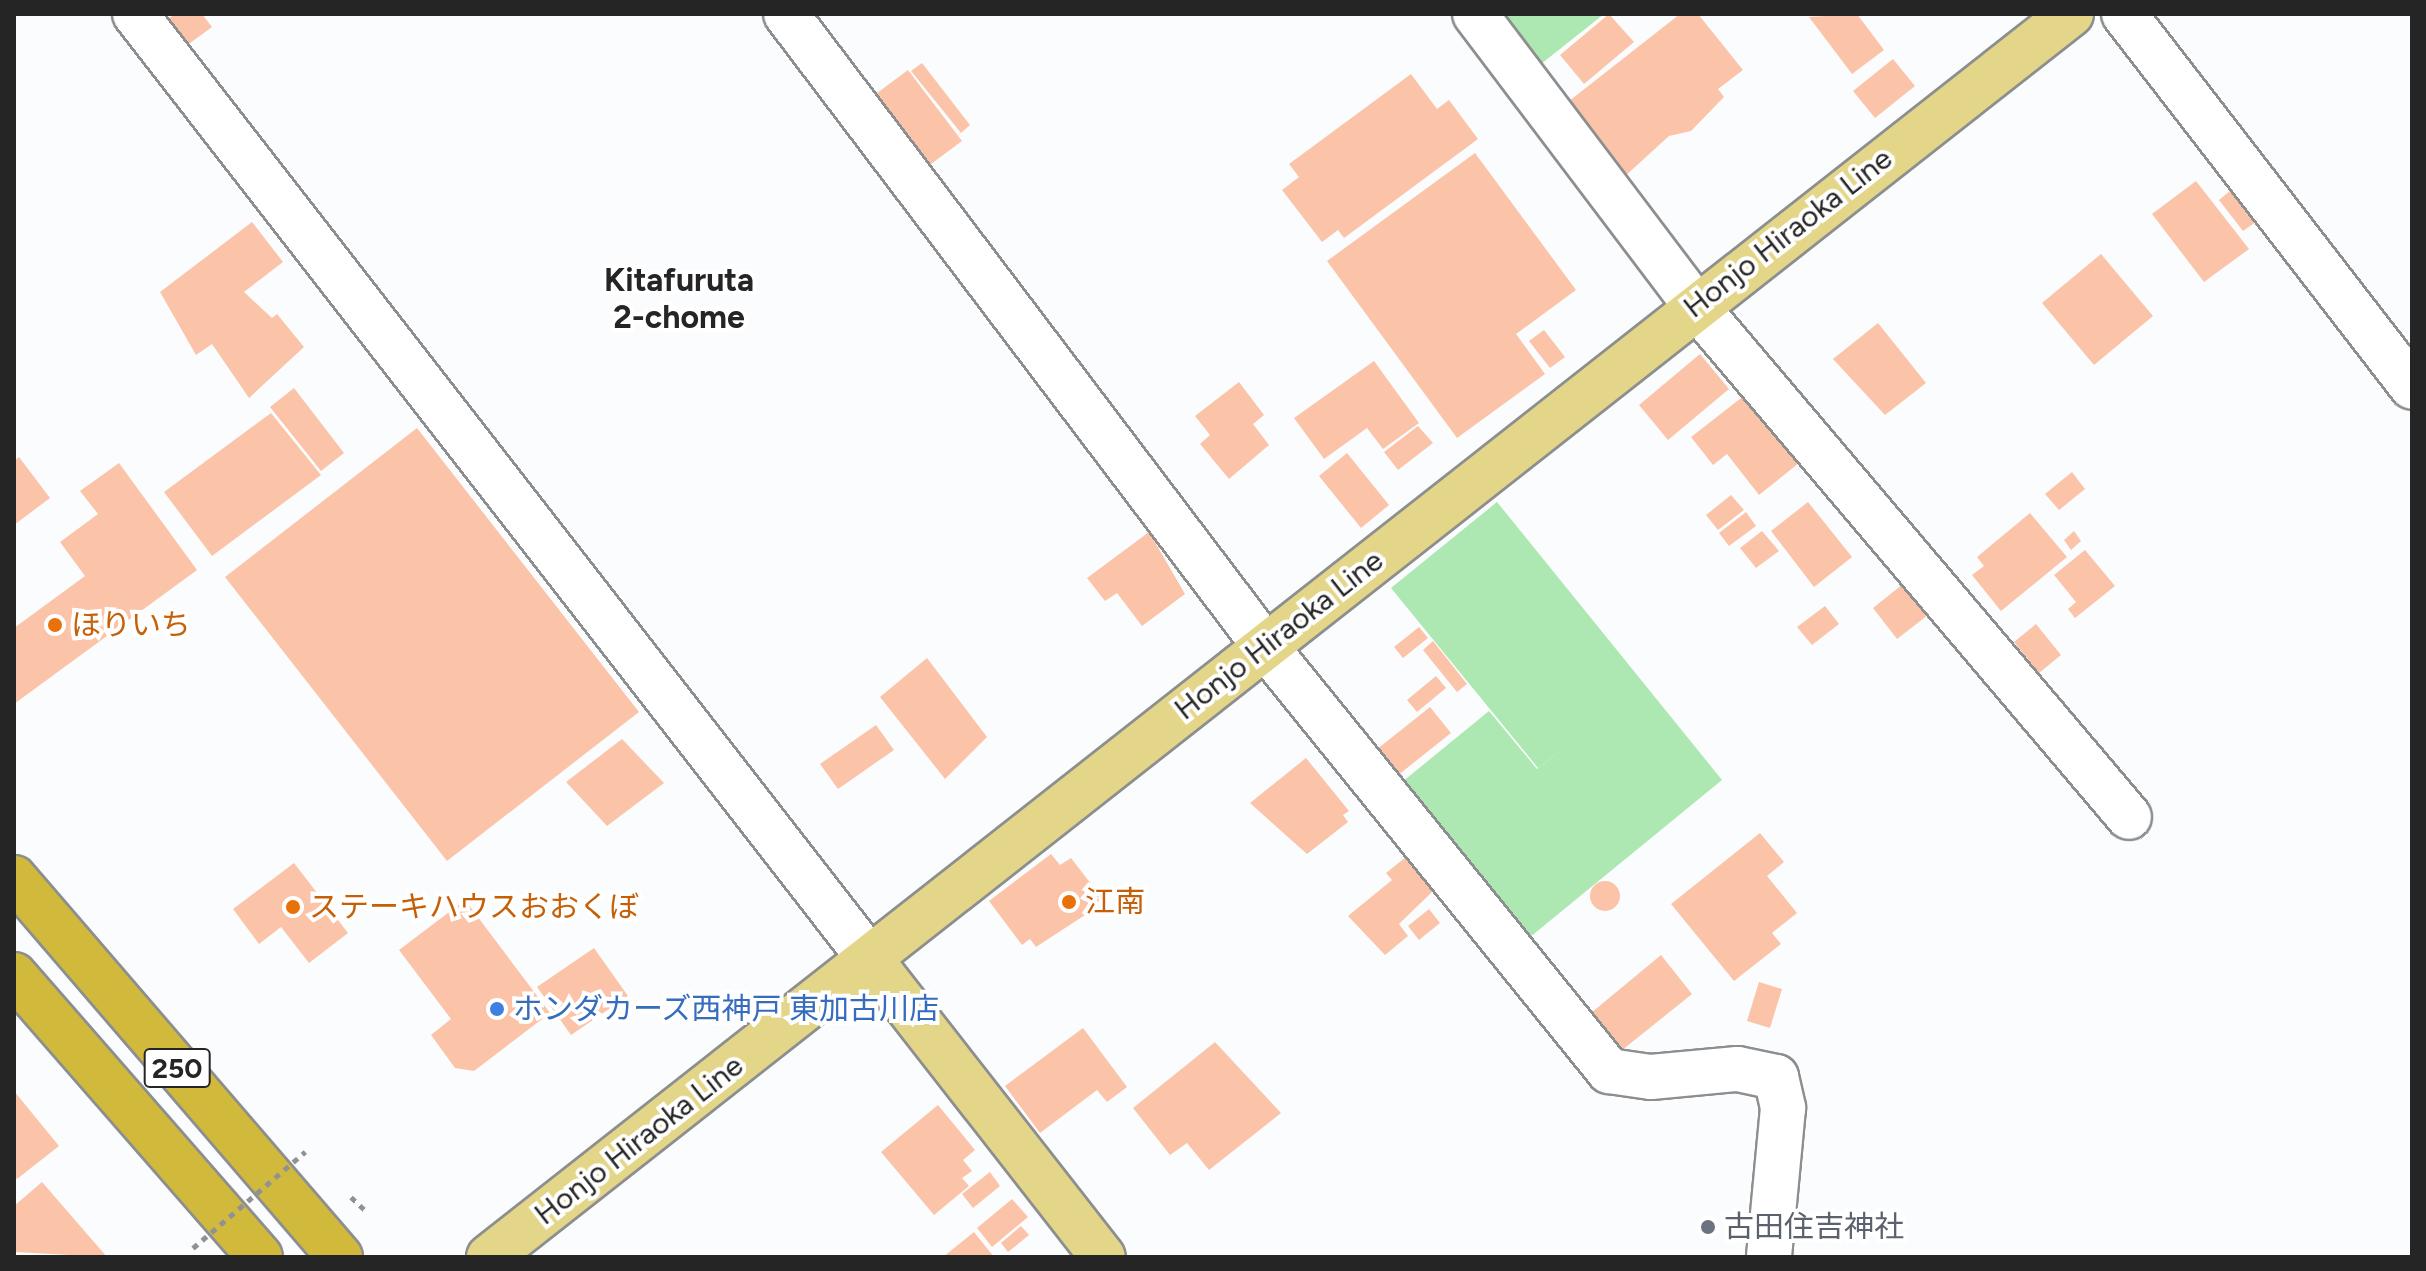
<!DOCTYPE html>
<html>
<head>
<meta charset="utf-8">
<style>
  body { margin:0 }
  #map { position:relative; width:2426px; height:1271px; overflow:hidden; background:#fbfcfd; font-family:Figtree,"Noto Sans JP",sans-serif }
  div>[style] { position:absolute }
  .green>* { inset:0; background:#ade8b2 }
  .building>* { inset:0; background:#fbc4a9 }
  .round { border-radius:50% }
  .path>* { height:5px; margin-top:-2.5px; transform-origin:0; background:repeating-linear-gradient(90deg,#909192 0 6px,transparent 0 12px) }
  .roads { filter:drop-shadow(2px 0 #8d8e8f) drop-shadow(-2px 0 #8d8e8f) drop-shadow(0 2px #8d8e8f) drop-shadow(0 -2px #8d8e8f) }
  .minor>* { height:44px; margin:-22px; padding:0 22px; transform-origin:22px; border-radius:22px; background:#fff }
  .major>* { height:44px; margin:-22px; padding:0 22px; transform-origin:22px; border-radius:22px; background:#e3d689 }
  .highway>* { height:44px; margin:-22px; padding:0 22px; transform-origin:22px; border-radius:22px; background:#d1ba3b }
  .path-bridge>* { height:5px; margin-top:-2.5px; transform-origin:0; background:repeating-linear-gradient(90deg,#909192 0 6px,transparent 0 12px) }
  .dots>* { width:22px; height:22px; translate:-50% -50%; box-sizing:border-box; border:4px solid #fff; border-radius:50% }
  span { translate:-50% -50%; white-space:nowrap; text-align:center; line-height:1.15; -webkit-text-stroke:8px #fff; paint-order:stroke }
  .shield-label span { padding:2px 6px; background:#fff; border:2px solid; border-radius:6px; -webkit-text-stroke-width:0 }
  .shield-label { font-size:28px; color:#252526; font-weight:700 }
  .street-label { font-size:30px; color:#252526 }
  .food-label { font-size:30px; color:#c56008 }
  .left { translate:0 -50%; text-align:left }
  .shop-label { font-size:30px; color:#366cbe }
  .worship-label { font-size:30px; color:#5b616d }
  .neighbourhood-label { font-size:32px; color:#252526; font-weight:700 }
  .frame { position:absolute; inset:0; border:16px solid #252526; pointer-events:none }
</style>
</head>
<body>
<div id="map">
  <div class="green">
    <i style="clip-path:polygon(1494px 14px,1604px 14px,1536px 68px)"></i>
    <i style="clip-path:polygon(1497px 502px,1722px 780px,1524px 942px,1396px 787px,1489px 711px,1537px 769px,1570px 744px,1538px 768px,1391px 588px)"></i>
  </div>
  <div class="building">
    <i style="clip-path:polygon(175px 14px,202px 14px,212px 27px,186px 46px,167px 20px)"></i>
    <i style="clip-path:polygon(1609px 14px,1634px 42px,1584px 84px,1560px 55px)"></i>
    <i style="clip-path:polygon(1680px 14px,1698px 14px,1743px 70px,1718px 89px,1724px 97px,1691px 131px,1669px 136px,1623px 178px,1564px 105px)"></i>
    <i style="clip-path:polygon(1857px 14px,1884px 50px,1852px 74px,1809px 17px)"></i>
    <i style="clip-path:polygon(1893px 59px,1915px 86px,1875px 118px,1853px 91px)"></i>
    <i style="clip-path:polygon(922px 63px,970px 125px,961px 133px,911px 71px)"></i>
    <i style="clip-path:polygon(908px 70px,962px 141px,927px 167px,873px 96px)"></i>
    <i style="clip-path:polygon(1411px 74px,1437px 109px,1449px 100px,1478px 139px,1344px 238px,1338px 230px,1322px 242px,1282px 190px,1299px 177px,1289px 164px)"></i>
    <i style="clip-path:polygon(1475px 153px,1576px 290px,1516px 334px,1545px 374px,1457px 438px,1327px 261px)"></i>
    <i style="clip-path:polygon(2196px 181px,2249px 249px,2204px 282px,2152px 214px)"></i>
    <i style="clip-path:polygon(2236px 186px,2260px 219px,2243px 231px,2219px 200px)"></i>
    <i style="clip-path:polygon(252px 222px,283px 262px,244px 292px,272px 318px,277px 314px,304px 347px,249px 398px,212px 344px,196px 355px,160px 292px)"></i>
    <i style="clip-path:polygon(2101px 254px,2153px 316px,2094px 365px,2042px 303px)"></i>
    <i style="clip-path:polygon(1878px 323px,1926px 383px,1885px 415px,1833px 359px)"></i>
    <i style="clip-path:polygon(1544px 330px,1565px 357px,1550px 368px,1529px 341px)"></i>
    <i style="clip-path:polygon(1700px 354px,1729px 389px,1668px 440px,1639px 405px)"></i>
    <i style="clip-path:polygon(1374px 361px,1419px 423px,1383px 449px,1367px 428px,1324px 459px,1294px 418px)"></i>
    <i style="clip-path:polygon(1239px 382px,1264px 415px,1253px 424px,1269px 445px,1229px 479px,1200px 444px,1210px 435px,1195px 416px)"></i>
    <i style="clip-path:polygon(294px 388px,344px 453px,321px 471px,270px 407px)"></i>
    <i style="clip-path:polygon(1745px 395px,1799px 463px,1759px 495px,1727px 454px,1713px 465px,1691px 437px)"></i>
    <i style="clip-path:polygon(271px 413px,321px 475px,212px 556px,164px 492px)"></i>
    <i style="clip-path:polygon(1418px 426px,1433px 443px,1398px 470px,1384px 452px)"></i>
    <i style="clip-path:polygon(417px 428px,639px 712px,447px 861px,225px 577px)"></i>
    <i style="clip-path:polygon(1347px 453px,1389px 505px,1361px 528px,1319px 476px)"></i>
    <i style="clip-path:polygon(19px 457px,50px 498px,14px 525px,14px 461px)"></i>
    <i style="clip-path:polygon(119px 463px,197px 570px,14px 704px,14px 628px,85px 576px,60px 542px,98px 514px,80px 491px)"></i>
    <i style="clip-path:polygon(2072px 472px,2085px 489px,2059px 510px,2045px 494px)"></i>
    <i style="clip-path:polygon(1731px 495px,1744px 510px,1718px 530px,1706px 515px)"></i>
    <i style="clip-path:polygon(1808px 502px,1852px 557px,1814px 587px,1771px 531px)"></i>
    <i style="clip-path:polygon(1746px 512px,1756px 526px,1729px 546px,1719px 533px)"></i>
    <i style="clip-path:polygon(2030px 513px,2067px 557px,2001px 611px,1972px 575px,1984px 566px,1977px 557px)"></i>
    <i style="clip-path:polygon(1762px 531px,1779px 551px,1756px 568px,1740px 548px)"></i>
    <i style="clip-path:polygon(2074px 531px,2081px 541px,2071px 550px,2064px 540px)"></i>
    <i style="clip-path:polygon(1149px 532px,1185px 594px,1142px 626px,1117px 593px,1105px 601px,1087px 578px)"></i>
    <i style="clip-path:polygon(2085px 550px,2115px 586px,2075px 618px,2068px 609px,2076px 602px,2054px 575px)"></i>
    <i style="clip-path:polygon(1903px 584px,1928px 615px,1897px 639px,1873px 608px)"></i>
    <i style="clip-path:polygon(1825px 606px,1839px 624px,1812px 645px,1797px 627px)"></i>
    <i style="clip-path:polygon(2036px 624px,2061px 655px,2039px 673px,2014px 642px)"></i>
    <i style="clip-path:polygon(1419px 627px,1428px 638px,1403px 658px,1394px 647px)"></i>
    <i style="clip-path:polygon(1433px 641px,1467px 684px,1457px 692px,1423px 650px)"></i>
    <i style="clip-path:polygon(927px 658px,987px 737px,945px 779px,880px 697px)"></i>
    <i style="clip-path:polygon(1436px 676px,1446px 688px,1417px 712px,1407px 700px)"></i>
    <i style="clip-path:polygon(1430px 707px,1451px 733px,1397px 776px,1376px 750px)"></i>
    <i style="clip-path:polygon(876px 725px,894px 750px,838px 789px,820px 764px)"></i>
    <i style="clip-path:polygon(622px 739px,664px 783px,607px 826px,566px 782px)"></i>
    <i style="clip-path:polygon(1306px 758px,1349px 811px,1343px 815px,1348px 822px,1307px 854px,1250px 803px)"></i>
    <i style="clip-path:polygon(1760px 833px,1784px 862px,1767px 876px,1797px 913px,1772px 933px,1781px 944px,1734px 981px,1671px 904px)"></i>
    <i style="clip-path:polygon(1051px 854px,1060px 865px,1071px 858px,1105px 902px,1036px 947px,1030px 939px,1022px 945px,989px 901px)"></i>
    <i style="clip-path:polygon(1406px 857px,1433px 891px,1399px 924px,1408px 936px,1385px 955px,1348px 916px,1392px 880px,1386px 873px)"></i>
    <i style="clip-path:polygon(294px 863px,348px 933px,309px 963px,281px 927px,259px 944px,233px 909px)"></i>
    <i class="round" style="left:1590px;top:881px;width:30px;height:30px"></i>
    <i style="clip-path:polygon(465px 900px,550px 1013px,474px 1071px,455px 1068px,431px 1035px,451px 1019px,399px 950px)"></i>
    <i style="clip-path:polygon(1429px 909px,1440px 923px,1419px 940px,1408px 926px)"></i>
    <i style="clip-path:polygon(594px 948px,628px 996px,571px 1035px,537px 987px)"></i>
    <i style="clip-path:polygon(1661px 955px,1692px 994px,1621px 1051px,1591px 1013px)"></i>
    <i style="clip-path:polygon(1759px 982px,1782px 989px,1770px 1028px,1747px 1021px)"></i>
    <i style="clip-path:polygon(1083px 1028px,1127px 1087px,1107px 1102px,1097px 1090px,1040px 1133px,1005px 1086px)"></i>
    <i style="clip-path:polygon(1215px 1042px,1281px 1113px,1209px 1170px,1187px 1143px,1170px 1155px,1133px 1108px)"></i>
    <i style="clip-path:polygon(14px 1091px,59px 1146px,17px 1179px,14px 1175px)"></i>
    <i style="clip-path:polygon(938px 1105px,975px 1150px,963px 1160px,972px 1171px,962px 1178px,969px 1186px,934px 1215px,881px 1152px)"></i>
    <i style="clip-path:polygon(990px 1172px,1000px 1186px,973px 1208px,962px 1194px)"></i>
    <i style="clip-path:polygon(42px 1182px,107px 1257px,14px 1252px,14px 1206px)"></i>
    <i style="clip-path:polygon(1012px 1199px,1028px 1217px,992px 1247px,977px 1228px)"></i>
    <i style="clip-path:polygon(1021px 1226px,1029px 1235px,1008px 1252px,1001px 1243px)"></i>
    <i style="clip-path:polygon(974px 1232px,994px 1257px,943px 1257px)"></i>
  </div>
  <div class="path">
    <i style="left:351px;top:1197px;width:19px;rotate:43deg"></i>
  </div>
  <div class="roads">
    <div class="minor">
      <i style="left:135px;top:14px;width:1197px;rotate:52.13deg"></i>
      <i style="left:786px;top:14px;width:793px;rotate:52.84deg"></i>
      <i style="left:1265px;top:646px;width:547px;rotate:51.01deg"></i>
      <i style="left:1609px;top:1071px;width:42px;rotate:8.1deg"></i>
      <i style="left:1651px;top:1077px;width:87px;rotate:-5.3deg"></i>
      <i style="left:1738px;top:1069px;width:39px;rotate:12deg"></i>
      <i style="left:1776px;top:1077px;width:32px;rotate:77deg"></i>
      <i style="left:1783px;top:1108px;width:150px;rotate:95.4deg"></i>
      <i style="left:1475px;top:14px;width:365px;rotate:52.9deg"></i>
      <i style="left:1695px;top:305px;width:671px;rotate:49.71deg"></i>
      <i style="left:2124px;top:14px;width:471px;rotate:52.3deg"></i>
    </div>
    <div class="major">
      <i style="left:870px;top:959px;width:378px;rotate:52deg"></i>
      <i style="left:489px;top:1257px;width:2012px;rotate:-38.16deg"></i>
    </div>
    <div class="highway">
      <i style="left:14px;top:878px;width:500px;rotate:49.3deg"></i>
      <i style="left:14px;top:975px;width:374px;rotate:48.9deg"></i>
    </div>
  </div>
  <div class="path-bridge">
    <i style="left:193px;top:1248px;width:148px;rotate:-40.6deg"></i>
  </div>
  <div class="dots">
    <i style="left:55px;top:625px;background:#e8710a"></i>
    <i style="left:1069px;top:902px;background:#e8710a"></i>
    <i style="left:293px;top:907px;background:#e8710a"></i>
    <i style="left:497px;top:1009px;background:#3f7fe0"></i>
    <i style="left:1708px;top:1227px;background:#6b7280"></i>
  </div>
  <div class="shield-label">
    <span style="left:177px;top:1068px">250</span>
  </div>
  <div class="street-label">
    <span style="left:1788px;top:233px;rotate:-38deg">Honjo Hiraoka Line</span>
    <span style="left:1279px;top:635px;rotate:-38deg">Honjo Hiraoka Line</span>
    <span style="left:639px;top:1140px;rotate:-38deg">Honjo Hiraoka Line</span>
  </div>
  <div class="food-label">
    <span class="left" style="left:71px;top:625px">ほりいち</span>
    <span class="left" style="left:1085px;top:902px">江南</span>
    <span class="left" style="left:309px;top:907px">ステーキハウスおおくぼ</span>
  </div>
  <div class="shop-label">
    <span class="left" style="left:513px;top:1009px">ホンダカーズ西神戸 東加古川店</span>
  </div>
  <div class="worship-label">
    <span class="left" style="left:1724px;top:1227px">古田住吉神社</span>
  </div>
  <div class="neighbourhood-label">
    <span style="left:679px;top:299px">Kitafuruta<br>2-chome</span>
  </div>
  <div class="frame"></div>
</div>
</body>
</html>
